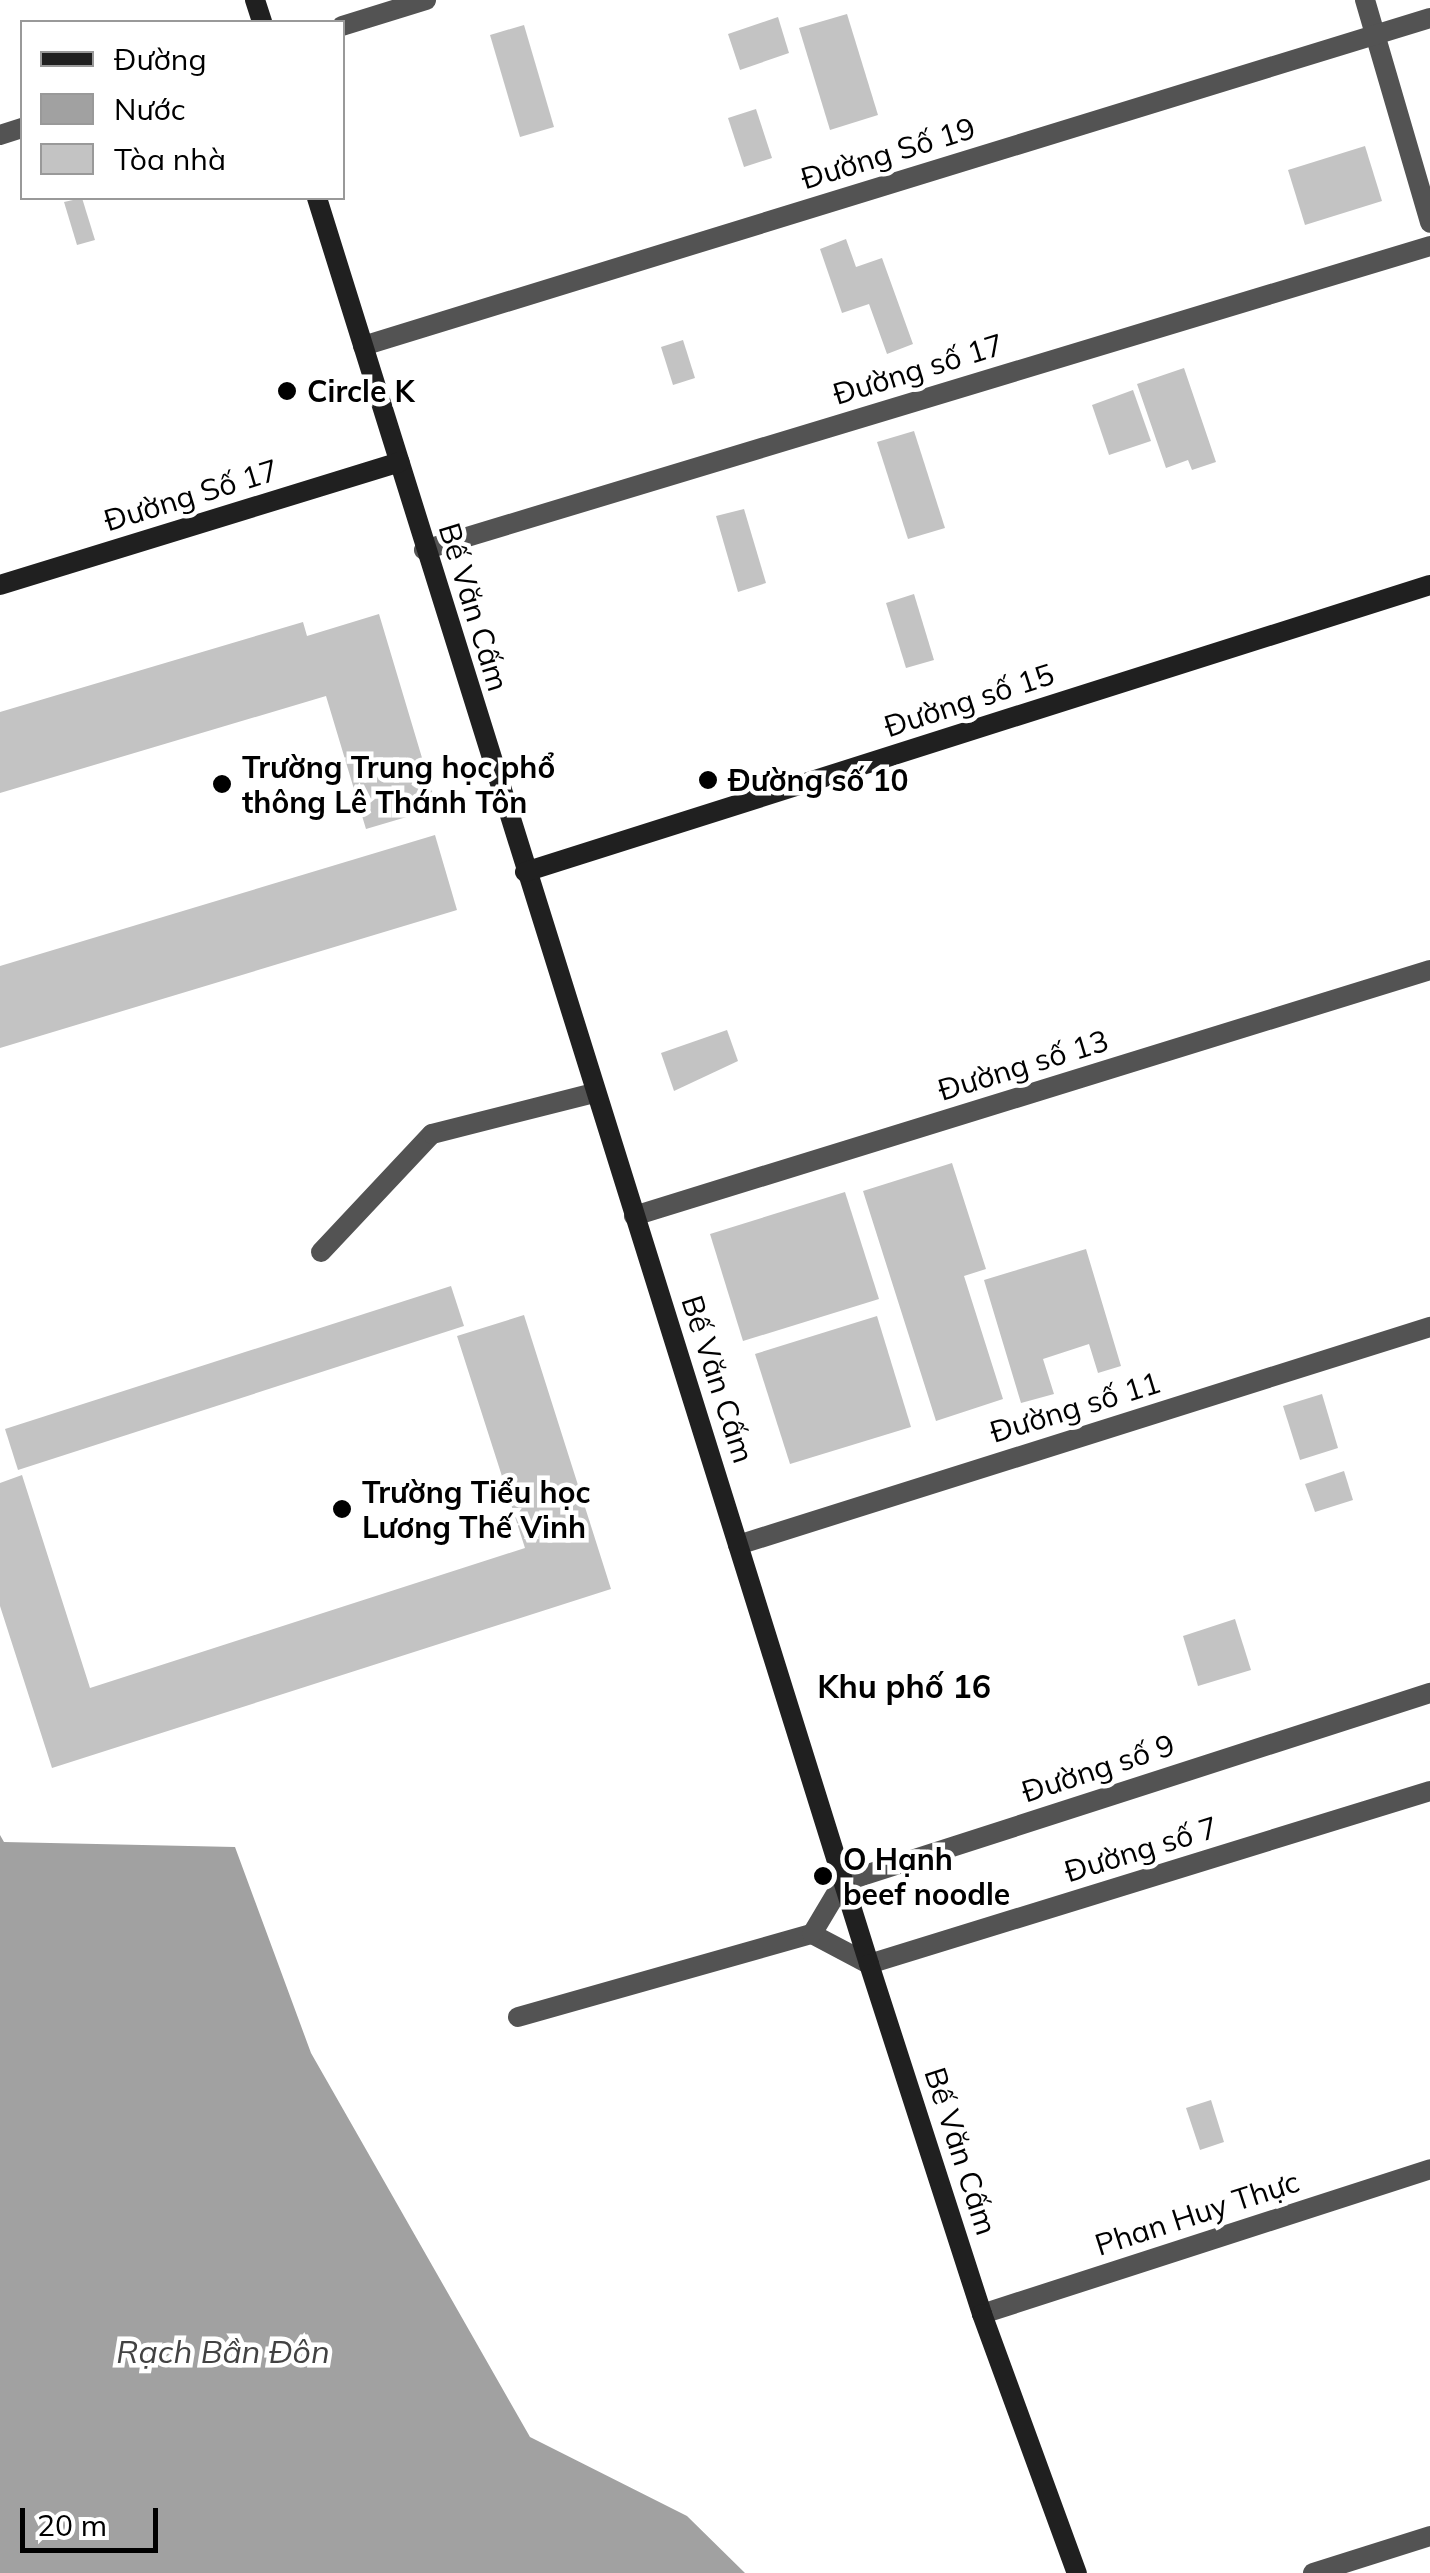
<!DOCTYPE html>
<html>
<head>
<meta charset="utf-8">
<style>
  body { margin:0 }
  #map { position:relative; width:1430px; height:2573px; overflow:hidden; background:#fff; font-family:Mulish,sans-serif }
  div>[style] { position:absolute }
  .water>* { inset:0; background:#a1a1a1 }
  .building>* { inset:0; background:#c3c3c3 }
  .lane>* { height:20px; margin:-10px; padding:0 10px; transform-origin:10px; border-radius:10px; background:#535353 }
  .street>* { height:20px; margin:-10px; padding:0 10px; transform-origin:10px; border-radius:10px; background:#535353 }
  .secondary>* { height:20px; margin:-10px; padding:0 10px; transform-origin:10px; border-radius:10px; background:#202020 }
  .dots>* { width:28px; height:28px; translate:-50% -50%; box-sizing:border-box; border:5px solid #fff; border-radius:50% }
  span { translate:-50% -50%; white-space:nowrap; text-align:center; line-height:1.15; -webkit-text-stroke:9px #fff; paint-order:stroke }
  .street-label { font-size:30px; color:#000 }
  .poi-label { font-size:30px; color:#000; font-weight:700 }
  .left { translate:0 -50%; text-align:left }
  .neighbourhood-label { font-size:32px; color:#000; font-weight:700 }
  .water-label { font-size:32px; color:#424242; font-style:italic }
  .legend { position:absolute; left:20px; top:20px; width:325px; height:180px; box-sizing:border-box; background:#fff; border:2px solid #999; margin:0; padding:12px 18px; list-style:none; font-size:30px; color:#000 }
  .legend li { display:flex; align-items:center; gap:20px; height:50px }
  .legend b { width:50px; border:2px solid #999 }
  .scale { position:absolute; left:20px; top:2508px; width:138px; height:45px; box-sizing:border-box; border:5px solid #000; border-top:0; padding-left:12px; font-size:30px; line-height:35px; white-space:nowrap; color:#000; -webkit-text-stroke:8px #fff; paint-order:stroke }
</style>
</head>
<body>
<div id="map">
  <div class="water">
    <i style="clip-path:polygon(0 1835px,4px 1842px,235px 1847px,311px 2053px,530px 2437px,687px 2516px,745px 2573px,0 2573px)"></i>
  </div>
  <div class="building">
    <i style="clip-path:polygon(847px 14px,878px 115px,830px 130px,799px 28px)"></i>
    <i style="clip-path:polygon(778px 17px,789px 53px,740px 70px,728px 34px)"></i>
    <i style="clip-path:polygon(524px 25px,554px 127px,520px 137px,490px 35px)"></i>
    <i style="clip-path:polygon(756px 109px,772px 158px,744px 167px,728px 118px)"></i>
    <i style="clip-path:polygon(1365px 146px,1382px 201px,1305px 225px,1288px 170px)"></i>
    <i style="clip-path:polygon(82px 198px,95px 240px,77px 245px,64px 202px)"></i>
    <i style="clip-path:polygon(846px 239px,856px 267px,882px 258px,913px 344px,887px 354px,869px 304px,842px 313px,820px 249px)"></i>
    <i style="clip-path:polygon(683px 340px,695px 378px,673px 385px,661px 347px)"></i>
    <i style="clip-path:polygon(1184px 368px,1216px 462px,1192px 470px,1188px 460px,1166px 468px,1137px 384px)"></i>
    <i style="clip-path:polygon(1133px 390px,1151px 441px,1109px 455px,1092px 405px)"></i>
    <i style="clip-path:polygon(914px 431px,945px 528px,908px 539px,877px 442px)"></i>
    <i style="clip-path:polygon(744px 509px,766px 583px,738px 592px,716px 516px)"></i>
    <i style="clip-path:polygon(914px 594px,934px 660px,906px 668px,886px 603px)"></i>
    <i style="clip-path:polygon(379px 614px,437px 808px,366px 829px,326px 696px,0 793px,0 712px,303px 622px,307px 636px)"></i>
    <i style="clip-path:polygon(435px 835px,457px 910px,0 1048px,0 966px)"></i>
    <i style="clip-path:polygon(727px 1030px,738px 1061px,674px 1091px,661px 1053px)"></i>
    <i style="clip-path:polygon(952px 1163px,986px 1269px,964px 1276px,1003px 1399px,936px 1421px,863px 1191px)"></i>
    <i style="clip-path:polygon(845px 1192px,879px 1299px,743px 1341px,710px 1234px)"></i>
    <i style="clip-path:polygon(1086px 1249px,1121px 1366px,1098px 1373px,1089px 1344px,1043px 1359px,1054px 1394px,1021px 1403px,984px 1280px)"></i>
    <i style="clip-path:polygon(451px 1286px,464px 1326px,18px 1470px,5px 1429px)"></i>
    <i style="clip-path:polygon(524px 1315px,611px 1589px,52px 1768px,0 1606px,0 1483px,22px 1475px,90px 1688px,525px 1548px,457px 1336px)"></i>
    <i style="clip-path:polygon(877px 1316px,911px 1427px,790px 1464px,755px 1354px)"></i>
    <i style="clip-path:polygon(1322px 1394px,1338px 1448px,1300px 1460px,1283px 1406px)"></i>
    <i style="clip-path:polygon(1344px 1471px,1353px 1500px,1315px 1512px,1305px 1484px)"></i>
    <i style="clip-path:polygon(1235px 1619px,1251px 1670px,1198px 1686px,1183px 1636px)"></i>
    <i style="clip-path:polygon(1211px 2100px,1224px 2142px,1200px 2150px,1186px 2108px)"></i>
  </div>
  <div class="lane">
    <i style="left:321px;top:1252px;width:162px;rotate:-46.8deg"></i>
    <i style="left:432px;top:1134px;width:167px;rotate:-14.2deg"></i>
  </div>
  <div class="street">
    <i style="left:1365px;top:0;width:232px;rotate:73.7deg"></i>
    <i style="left:342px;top:26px;width:88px;rotate:-17.2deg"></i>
    <i style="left:0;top:135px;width:23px;rotate:-18deg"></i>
    <i style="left:363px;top:346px;width:1116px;rotate:-17.09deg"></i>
    <i style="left:424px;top:550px;width:1051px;rotate:-16.81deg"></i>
    <i style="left:634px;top:1216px;width:833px;rotate:-17.17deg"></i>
    <i style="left:738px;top:1545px;width:726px;rotate:-17.49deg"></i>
    <i style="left:812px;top:1934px;width:64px;rotate:27.8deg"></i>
    <i style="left:869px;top:1964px;width:587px;rotate:-17.14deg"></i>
    <i style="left:518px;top:2017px;width:305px;rotate:-15.8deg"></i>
    <i style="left:812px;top:1934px;width:61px;rotate:-59.2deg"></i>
    <i style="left:843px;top:1882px;width:617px;rotate:-17.85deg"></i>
    <i style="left:982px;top:2314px;width:471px;rotate:-17.9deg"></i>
    <i style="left:1313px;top:2573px;width:123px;rotate:-17.5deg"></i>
  </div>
  <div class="secondary">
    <i style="left:255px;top:0;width:23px;rotate:72deg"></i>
    <i style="left:317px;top:198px;width:1850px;rotate:72.64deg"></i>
    <i style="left:869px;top:1964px;width:368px;rotate:72.1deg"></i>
    <i style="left:982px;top:2314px;width:276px;rotate:69.9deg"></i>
    <i style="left:0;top:585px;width:418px;rotate:-17.1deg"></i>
    <i style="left:525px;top:872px;width:949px;rotate:-17.6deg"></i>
  </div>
  <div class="dots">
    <i style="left:287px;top:391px;background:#000"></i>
    <i style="left:708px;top:780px;background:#000"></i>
    <i style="left:222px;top:784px;background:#000"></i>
    <i style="left:342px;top:1509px;background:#000"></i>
    <i style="left:823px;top:1876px;background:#000"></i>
  </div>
  <div class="street-label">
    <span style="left:888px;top:153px;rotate:-17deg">Đường Số 19</span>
    <span style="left:918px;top:369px;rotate:-17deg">Đường số 17</span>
    <span style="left:191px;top:495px;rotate:-17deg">Đường Số 17</span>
    <span style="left:474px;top:607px;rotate:73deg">Bế Văn Cấm</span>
    <span style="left:969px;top:700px;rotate:-18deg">Đường số 15</span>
    <span style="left:1023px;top:1065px;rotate:-17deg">Đường số 13</span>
    <span style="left:718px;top:1379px;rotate:72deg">Bế Văn Cấm</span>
    <span style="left:1075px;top:1407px;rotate:-17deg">Đường số 11</span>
    <span style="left:1098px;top:1768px;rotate:-18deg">Đường số 9</span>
    <span style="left:1141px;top:1849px;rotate:-17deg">Đường số 7</span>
    <span style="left:961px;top:2151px;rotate:72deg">Bế Văn Cấm</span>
    <span style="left:1197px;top:2213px;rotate:-18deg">Phan Huy Thực</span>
  </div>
  <div class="poi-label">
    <span class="left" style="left:307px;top:391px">Circle K</span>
    <span class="left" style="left:242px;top:784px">Trường Trung học phổ<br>thông Lê Thánh Tôn</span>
    <span class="left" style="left:728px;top:780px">Đường số 10</span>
    <span class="left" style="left:362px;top:1509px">Trường Tiểu học<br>Lương Thế Vinh</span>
    <span class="left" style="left:843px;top:1876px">O Hạnh<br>beef noodle</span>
  </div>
  <div class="neighbourhood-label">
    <span style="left:904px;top:1686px">Khu phố 16</span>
  </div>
  <div class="water-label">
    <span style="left:223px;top:2351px">Rạch Bần Đôn</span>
  </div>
  <ul class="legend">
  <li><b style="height:12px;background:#202020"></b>Đường</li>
  <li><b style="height:28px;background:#a1a1a1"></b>Nước</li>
  <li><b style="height:28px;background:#c3c3c3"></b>Tòa nhà</li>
  </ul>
  <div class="scale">20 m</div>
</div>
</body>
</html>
